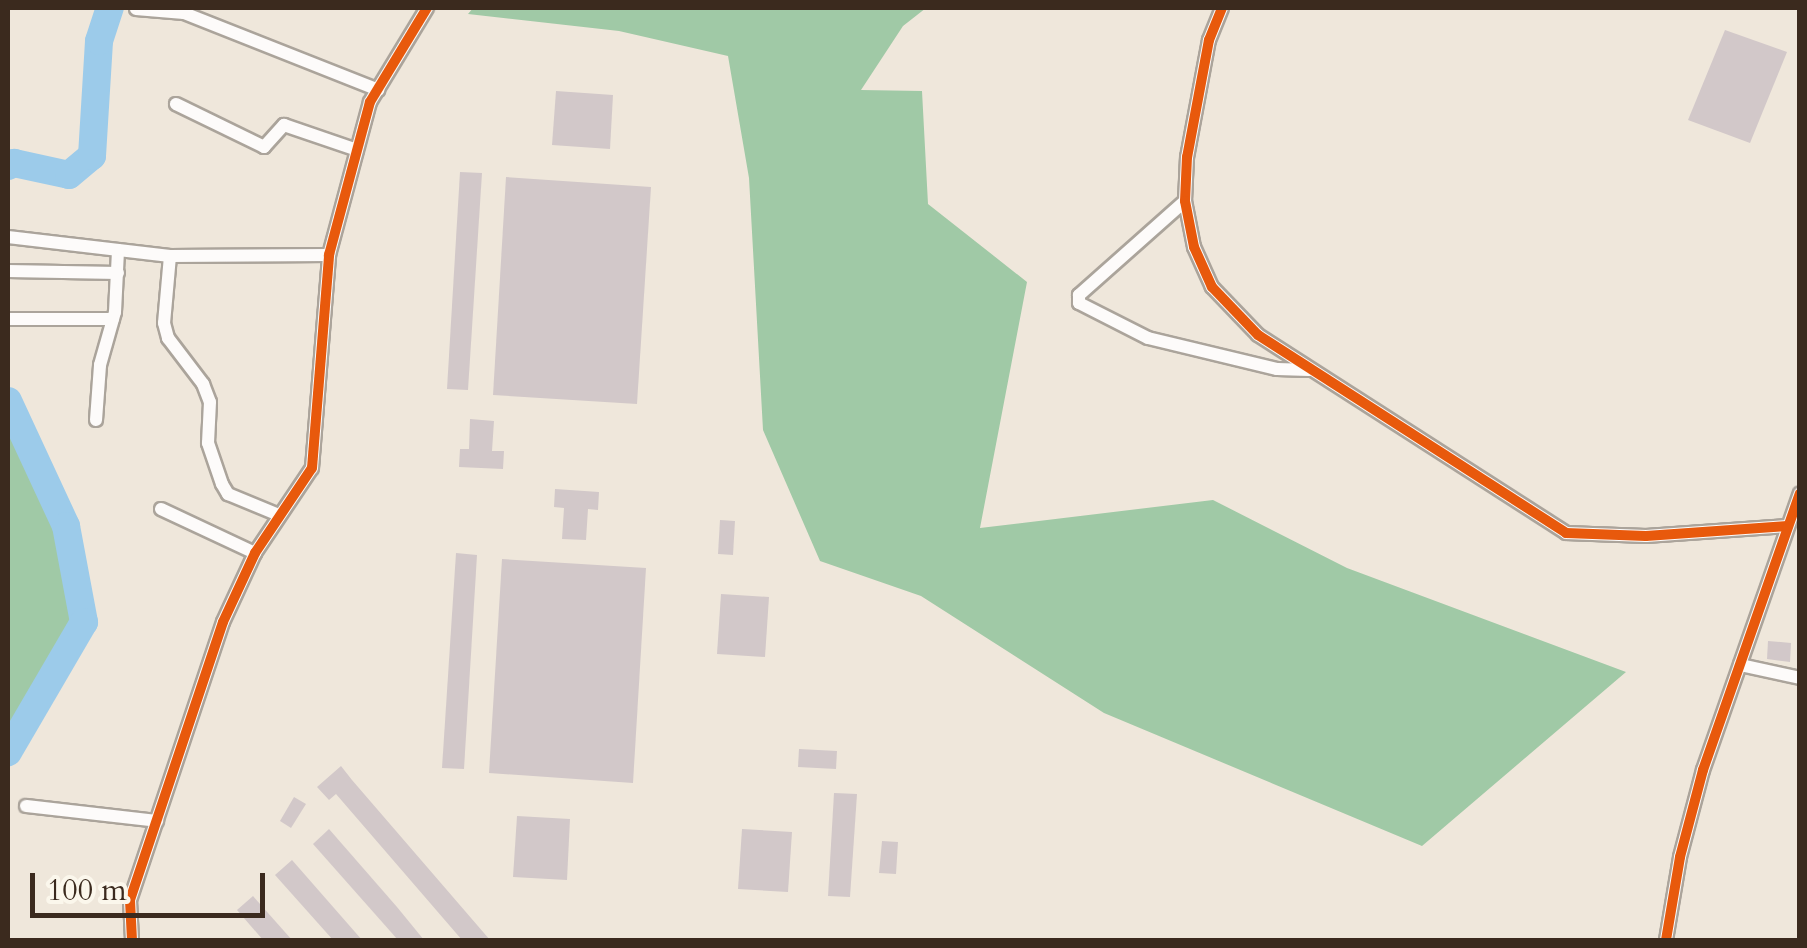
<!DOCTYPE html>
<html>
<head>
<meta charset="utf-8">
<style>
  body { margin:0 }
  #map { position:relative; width:1807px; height:948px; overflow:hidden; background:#efe7db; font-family:Cardo,serif }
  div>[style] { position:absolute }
  .forest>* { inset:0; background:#a0c9a6 }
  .river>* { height:28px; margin:-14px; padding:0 14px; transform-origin:14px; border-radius:14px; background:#9ccbea }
  .building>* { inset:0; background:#d2c8c9 }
  .roads { filter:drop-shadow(2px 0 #aba49b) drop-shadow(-2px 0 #aba49b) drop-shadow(0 2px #aba49b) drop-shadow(0 -2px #aba49b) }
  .street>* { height:12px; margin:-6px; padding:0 6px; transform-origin:6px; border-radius:6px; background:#fdfbfa }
  .cycleway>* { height:10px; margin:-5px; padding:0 5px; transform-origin:5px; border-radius:5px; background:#e8590c }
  span { translate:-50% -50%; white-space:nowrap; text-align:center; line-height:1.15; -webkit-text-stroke:8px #fbf7ec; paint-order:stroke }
  .frame { position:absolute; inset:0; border:10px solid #3b2a1e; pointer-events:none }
  .scale { position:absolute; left:30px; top:873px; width:235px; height:45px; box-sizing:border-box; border:5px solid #3b2a1e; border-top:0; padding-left:12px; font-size:30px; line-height:35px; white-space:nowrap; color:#3b2a1e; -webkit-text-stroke:8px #fbf7ec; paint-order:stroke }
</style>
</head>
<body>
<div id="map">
  <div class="forest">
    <i style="clip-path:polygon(473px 8px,926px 8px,903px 26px,861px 90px,922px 91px,928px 204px,1027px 282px,980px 528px,1213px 500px,1347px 568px,1626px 672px,1422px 846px,1104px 713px,921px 596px,820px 561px,763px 430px,749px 178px,728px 56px,619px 31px,468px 14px)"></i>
    <i style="clip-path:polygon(8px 401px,66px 526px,84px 622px,8px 752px)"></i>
  </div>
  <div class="river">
    <i style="left:8px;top:166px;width:7px;rotate:-27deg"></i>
    <i style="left:14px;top:163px;width:56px;rotate:12.3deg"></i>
    <i style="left:69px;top:175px;width:30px;rotate:-40deg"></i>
    <i style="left:92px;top:156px;width:115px;rotate:-86.5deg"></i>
    <i style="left:99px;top:41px;width:35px;rotate:-72deg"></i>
    <i style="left:8px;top:401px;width:138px;rotate:65.1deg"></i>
    <i style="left:66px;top:526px;width:98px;rotate:79.4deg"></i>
    <i style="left:84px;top:622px;width:151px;rotate:120.3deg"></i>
  </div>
  <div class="building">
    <i style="clip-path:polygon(1725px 30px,1787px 52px,1750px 143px,1688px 120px)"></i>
    <i style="clip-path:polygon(556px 91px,613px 95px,610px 149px,552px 145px)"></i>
    <i style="clip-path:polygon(460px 172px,482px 173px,468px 390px,447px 389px)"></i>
    <i style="clip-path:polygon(506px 177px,651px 187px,637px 404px,493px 395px)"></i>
    <i style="clip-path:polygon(470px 419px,494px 421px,492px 451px,504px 451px,503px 469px,459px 467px,460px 449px,469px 449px)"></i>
    <i style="clip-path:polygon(555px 489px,599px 492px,598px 510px,588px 509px,586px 540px,562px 539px,564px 508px,554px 507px)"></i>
    <i style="clip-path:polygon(720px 520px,735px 521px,733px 555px,718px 554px)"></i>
    <i style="clip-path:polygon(456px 553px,477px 555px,464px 769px,442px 768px)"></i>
    <i style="clip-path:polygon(502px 559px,646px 568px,633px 783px,489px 773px)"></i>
    <i style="clip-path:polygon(721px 594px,769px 597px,765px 657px,717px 654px)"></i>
    <i style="clip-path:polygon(1768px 641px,1791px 643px,1790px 662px,1767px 659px)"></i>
    <i style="clip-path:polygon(799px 749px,837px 751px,836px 769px,798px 767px)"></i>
    <i style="clip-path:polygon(341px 766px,352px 780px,490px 940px,462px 940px,336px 794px,329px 800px,317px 787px)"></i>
    <i style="clip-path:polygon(834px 793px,857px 794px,850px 897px,828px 896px)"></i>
    <i style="clip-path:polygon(294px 797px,306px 804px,291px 828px,280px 821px)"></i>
    <i style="clip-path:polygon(517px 816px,570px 819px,567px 880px,513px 877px)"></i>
    <i style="clip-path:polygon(329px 829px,397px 907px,424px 940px,398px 940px,313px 844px)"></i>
    <i style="clip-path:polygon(742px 829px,792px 832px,788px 892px,738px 889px)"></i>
    <i style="clip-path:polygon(882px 841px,898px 842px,896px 874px,879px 873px)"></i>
    <i style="clip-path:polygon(292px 860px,362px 940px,333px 940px,275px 875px)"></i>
    <i style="clip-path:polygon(253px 896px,292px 940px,263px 940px,237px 910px)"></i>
  </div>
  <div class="roads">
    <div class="street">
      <i style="left:1222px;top:8px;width:35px;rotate:112deg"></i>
      <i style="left:1209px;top:40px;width:119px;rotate:100.6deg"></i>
      <i style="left:1187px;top:157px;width:44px;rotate:92.6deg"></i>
      <i style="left:1185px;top:201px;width:47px;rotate:78.9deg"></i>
      <i style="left:1194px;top:247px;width:44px;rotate:65.8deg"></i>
      <i style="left:1212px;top:287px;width:66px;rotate:46.2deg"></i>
      <i style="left:1258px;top:335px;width:366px;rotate:32.7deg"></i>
      <i style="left:1566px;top:533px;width:80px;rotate:2.1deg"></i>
      <i style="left:1646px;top:536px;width:142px;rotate:-4deg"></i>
      <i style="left:136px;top:9px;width:48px;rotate:4.8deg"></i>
      <i style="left:184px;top:13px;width:209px;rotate:21.6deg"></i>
      <i style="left:176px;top:104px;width:98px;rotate:26deg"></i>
      <i style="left:264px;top:147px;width:30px;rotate:-48deg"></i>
      <i style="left:284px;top:125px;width:77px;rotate:18.9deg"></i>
      <i style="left:1185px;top:201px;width:142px;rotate:138.4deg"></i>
      <i style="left:1079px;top:295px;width:8px;rotate:90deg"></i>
      <i style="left:1079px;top:303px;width:77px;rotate:26.9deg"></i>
      <i style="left:1148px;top:338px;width:133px;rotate:13.5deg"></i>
      <i style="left:1277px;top:369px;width:32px;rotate:2deg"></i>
      <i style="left:8px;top:237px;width:163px;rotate:6.7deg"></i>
      <i style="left:170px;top:256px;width:159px;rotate:-0.4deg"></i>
      <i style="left:170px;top:256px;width:67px;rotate:95.1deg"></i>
      <i style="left:164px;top:323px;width:16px;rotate:75deg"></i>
      <i style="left:168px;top:338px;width:58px;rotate:52.7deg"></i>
      <i style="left:203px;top:384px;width:19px;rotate:69deg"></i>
      <i style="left:210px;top:402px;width:41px;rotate:92.8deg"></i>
      <i style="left:208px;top:443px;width:43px;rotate:71.1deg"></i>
      <i style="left:222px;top:484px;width:12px;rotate:59deg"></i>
      <i style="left:228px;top:494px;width:55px;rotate:22.4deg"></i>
      <i style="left:8px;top:271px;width:110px;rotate:1deg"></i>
      <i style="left:8px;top:319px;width:105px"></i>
      <i style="left:96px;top:420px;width:55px;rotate:-85.8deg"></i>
      <i style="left:100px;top:365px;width:55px;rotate:-74.2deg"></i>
      <i style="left:115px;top:312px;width:62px;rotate:-87.2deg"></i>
      <i style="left:161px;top:509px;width:104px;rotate:25.1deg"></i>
      <i style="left:1740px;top:665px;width:61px;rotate:12.2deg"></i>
      <i style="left:26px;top:806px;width:132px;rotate:6.5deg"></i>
      <i style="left:132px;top:940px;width:40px;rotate:-92.9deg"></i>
      <i style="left:130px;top:900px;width:293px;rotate:-71.5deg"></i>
      <i style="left:223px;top:622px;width:76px;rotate:-65.1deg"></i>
      <i style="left:255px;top:553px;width:102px;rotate:-56.2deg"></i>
      <i style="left:312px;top:468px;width:214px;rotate:-85.4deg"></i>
      <i style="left:329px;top:255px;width:158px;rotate:-75deg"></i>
      <i style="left:370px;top:102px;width:110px;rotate:-58.8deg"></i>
      <i style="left:1666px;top:940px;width:84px;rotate:-80.4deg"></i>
      <i style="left:1680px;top:857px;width:90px;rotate:-75.2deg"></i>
      <i style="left:1703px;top:770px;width:293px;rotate:-70.7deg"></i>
    </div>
  </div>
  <div class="cycleway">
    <i style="left:1222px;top:8px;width:35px;rotate:112deg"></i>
    <i style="left:1209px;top:40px;width:119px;rotate:100.6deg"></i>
    <i style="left:1187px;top:157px;width:44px;rotate:92.6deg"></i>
    <i style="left:1185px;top:201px;width:47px;rotate:78.9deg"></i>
    <i style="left:1194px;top:247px;width:44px;rotate:65.8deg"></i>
    <i style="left:1212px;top:287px;width:66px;rotate:46.2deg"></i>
    <i style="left:1258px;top:335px;width:366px;rotate:32.7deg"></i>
    <i style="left:1566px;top:533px;width:80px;rotate:2.1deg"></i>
    <i style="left:1646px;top:536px;width:142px;rotate:-4deg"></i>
    <i style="left:132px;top:940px;width:40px;rotate:-92.9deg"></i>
    <i style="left:130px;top:900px;width:293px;rotate:-71.5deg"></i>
    <i style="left:223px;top:622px;width:76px;rotate:-65.1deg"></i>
    <i style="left:255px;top:553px;width:102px;rotate:-56.2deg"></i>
    <i style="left:312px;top:468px;width:214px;rotate:-85.4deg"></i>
    <i style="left:329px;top:255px;width:158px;rotate:-75deg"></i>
    <i style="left:370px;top:102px;width:110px;rotate:-58.8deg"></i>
    <i style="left:1666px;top:940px;width:84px;rotate:-80.4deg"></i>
    <i style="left:1680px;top:857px;width:90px;rotate:-75.2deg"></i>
    <i style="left:1703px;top:770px;width:293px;rotate:-70.7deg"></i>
  </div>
  <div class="frame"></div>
  <div class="scale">100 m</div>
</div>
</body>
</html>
